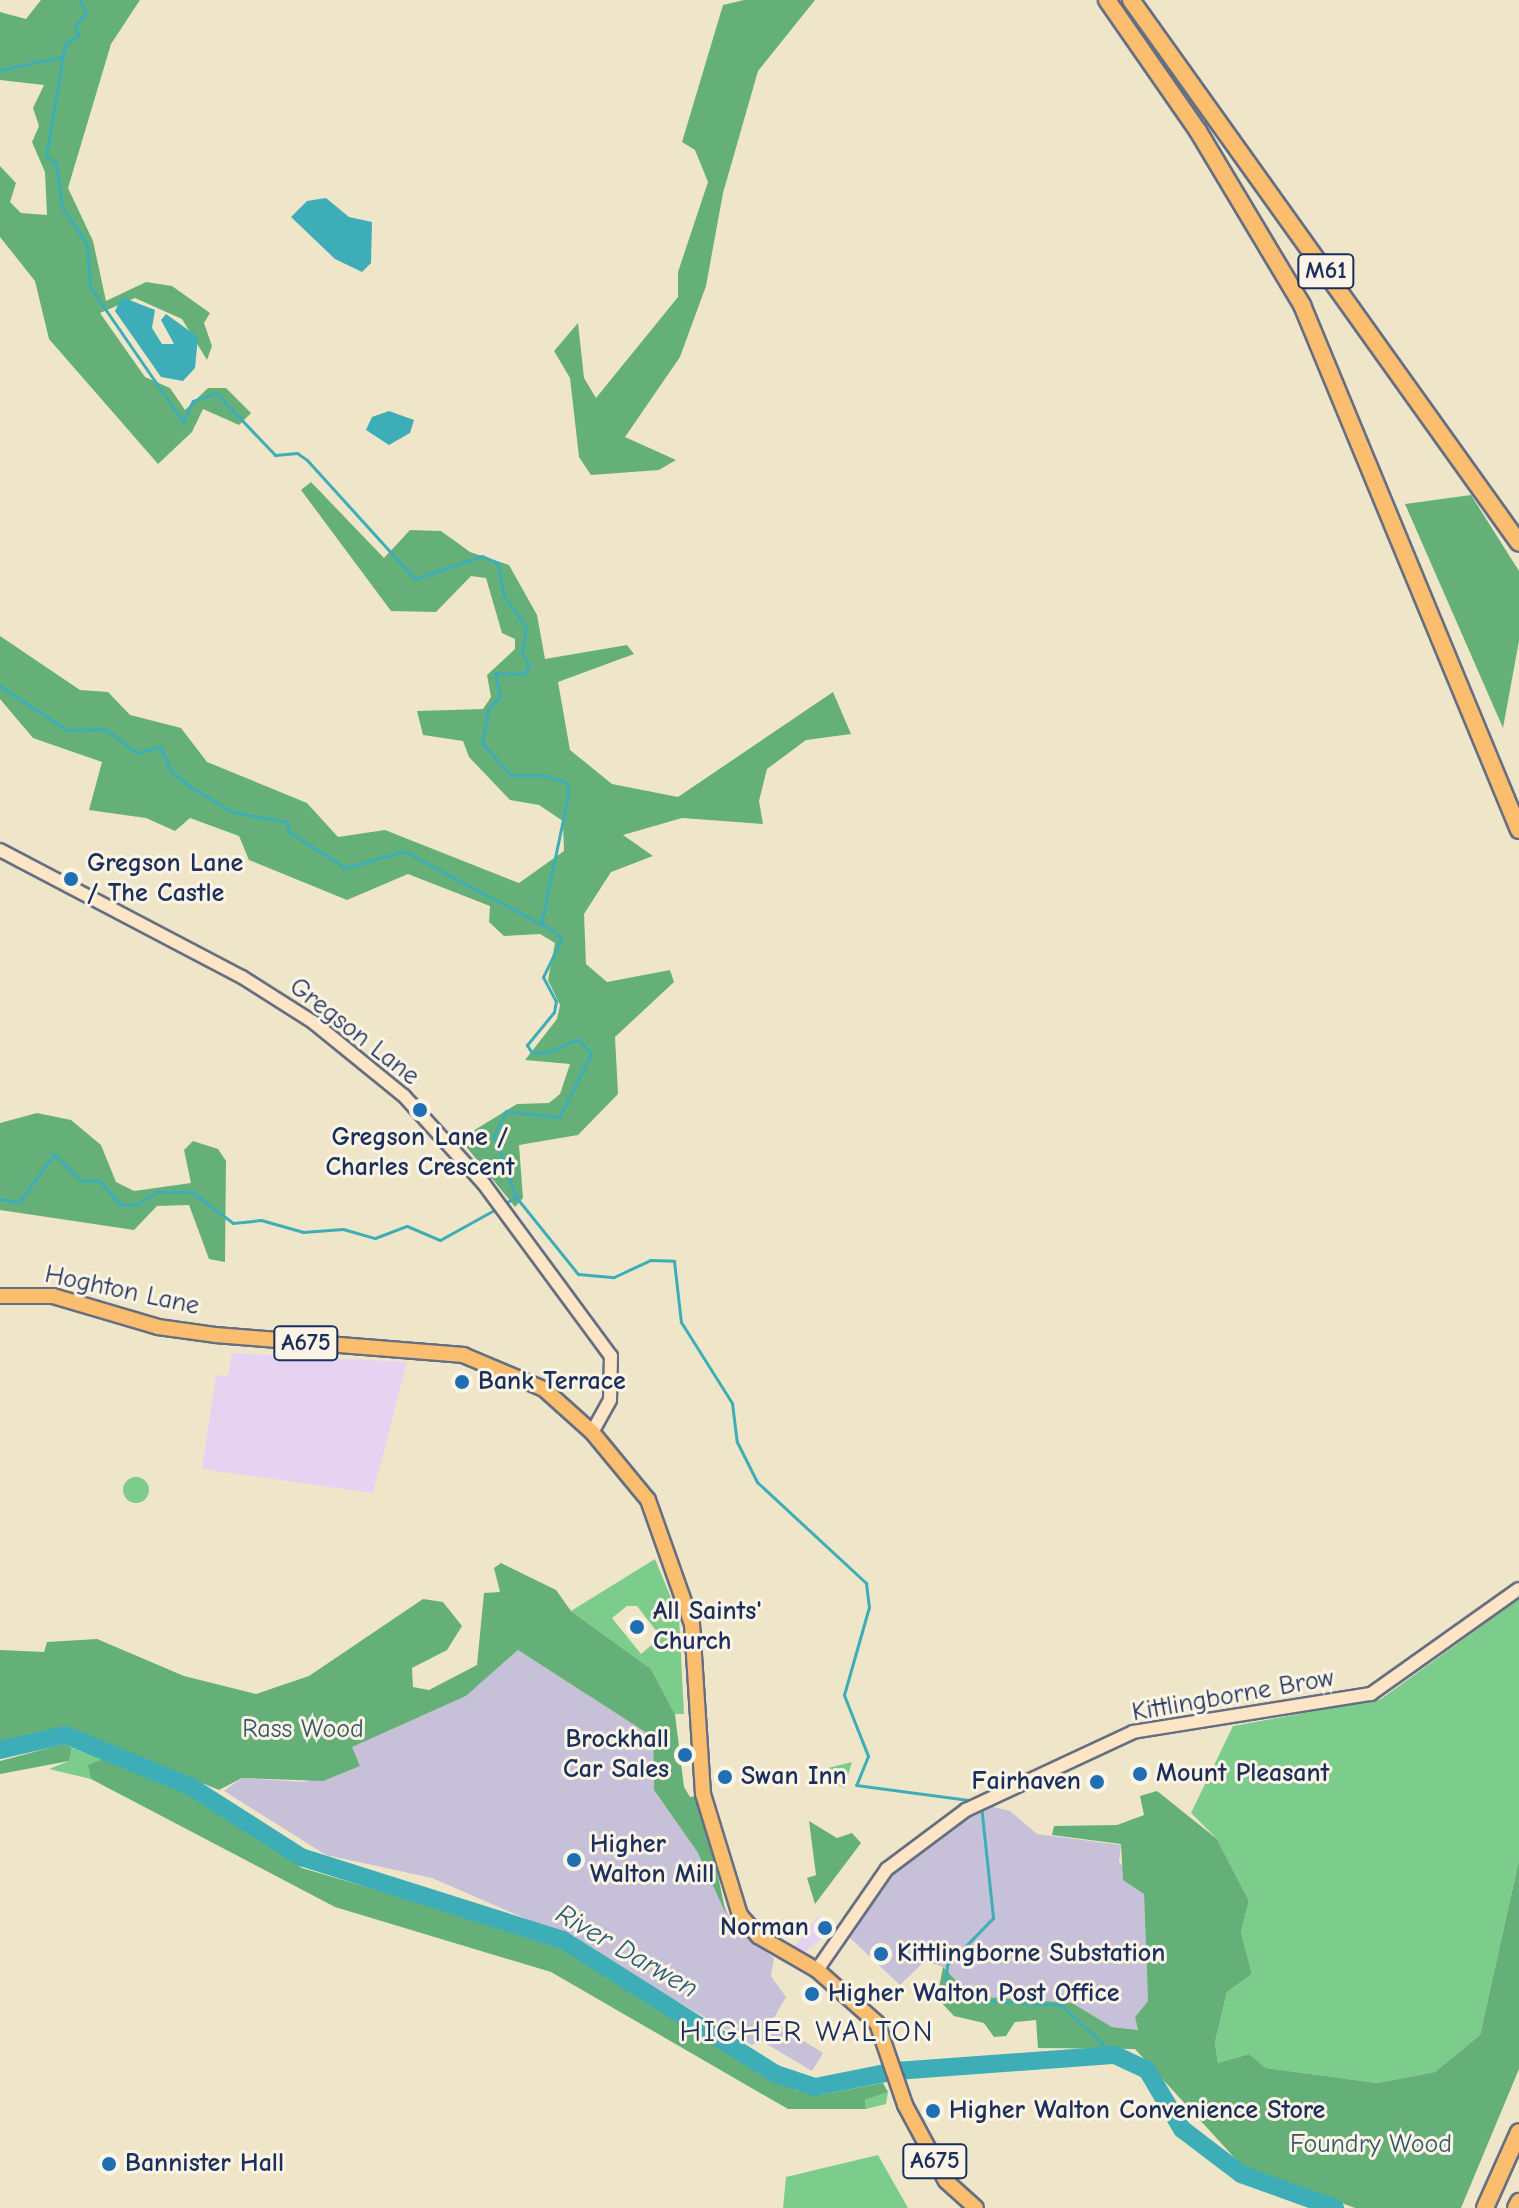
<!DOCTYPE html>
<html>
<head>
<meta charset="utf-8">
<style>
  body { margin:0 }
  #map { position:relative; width:1519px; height:2208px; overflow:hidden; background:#efe6c9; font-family:"Comic Neue",sans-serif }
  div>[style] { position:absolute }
  .built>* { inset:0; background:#e5d3f1 }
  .industrial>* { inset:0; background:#c7c0d9 }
  .green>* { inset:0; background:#7ccc8c }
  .round { border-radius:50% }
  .forest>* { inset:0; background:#65b078 }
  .water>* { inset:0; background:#3daeb7 }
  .stream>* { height:3px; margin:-1.5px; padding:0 1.5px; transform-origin:1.5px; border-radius:1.5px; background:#3daeb7 }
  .river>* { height:18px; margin:-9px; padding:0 9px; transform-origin:9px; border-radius:9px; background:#3daeb7 }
  .roads { filter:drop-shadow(2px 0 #656f83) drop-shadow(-2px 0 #656f83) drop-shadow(0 2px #656f83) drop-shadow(0 -2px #656f83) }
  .secondary>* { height:12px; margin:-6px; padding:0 6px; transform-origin:6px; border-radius:6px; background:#fde5c5 }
  .primary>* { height:14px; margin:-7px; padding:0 7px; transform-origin:7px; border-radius:7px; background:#fbbd6e }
  .highway>* { height:16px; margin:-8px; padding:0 8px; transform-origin:8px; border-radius:8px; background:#fbbd6e }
  .dots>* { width:22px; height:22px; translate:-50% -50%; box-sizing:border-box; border:4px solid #fcf5e5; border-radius:50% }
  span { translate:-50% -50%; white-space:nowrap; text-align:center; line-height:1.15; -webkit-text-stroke:6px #fcf5e5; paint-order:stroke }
  .shield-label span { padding:2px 6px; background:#fcf5e5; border:2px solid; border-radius:6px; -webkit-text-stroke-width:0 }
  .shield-label { font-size:24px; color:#1b2f5e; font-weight:700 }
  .poi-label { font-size:26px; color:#1b2f5e; font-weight:700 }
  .left { translate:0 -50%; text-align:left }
  .right { translate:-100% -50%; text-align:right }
  .street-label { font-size:26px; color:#1b2f5e }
  .park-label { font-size:26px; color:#33566a }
  .water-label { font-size:28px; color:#275b7d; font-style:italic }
  .quarter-label { font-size:30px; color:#1b2f5e; letter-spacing:2px }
</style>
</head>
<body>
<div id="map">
  <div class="built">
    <i style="clip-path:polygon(232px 1353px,407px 1362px,373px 1493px,202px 1469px,216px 1375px,228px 1376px)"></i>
    <i style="clip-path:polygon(818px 1916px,836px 1928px,804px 1953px,795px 1946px)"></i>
  </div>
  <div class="industrial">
    <i style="clip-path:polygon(518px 1650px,653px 1737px,654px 1790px,698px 1853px,736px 1929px,774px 1958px,771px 1976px,786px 1997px,772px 2021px,823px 2053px,812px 2071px,760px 2040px,752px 2045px,570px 1938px,432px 1878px,326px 1855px,224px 1791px,242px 1778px,304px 1782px,360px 1766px,351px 1747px,466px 1696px)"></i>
    <i style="clip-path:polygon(989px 1806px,1010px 1811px,1037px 1834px,1121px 1845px,1119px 1862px,1144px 1894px,1148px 2001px,1135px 2017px,1138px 2030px,1112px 2027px,1072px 2003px,971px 1996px,943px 1967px,925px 1961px,900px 1985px,848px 1936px,904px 1861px)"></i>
  </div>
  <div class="green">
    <i class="round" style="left:123px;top:1477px;width:26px;height:26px"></i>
    <i style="clip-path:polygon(evenodd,655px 1559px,679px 1617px,684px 1714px,675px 1714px,651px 1669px,571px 1611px,655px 1559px,627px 1606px,637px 1606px,661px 1637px,641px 1654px,612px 1618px,627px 1606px)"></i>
    <i style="clip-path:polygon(1519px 1599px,1519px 1860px,1480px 2035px,1435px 2072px,1377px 2083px,1266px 2068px,1249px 2054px,1218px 2063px,1215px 2042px,1227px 1992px,1252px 1974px,1241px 1932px,1249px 1901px,1217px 1839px,1191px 1813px,1233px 1726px,1381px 1699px)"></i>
    <i style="clip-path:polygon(72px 1748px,103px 1759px,89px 1766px,91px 1779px,49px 1769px,69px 1761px)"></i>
    <i style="clip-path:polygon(852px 1762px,844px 1788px,812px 1772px)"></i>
    <i style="clip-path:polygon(888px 2092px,886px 2104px,866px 2109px,865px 2100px)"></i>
    <i style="clip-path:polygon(878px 2155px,908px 2208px,783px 2208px,786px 2177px)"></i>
  </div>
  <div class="forest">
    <i style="clip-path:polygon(41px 0,140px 0,111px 44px,68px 188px,93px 241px,106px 301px,146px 282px,172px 286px,210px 313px,204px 323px,212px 346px,207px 360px,182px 319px,135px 298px,100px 313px,145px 377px,170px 388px,185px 410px,208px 388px,226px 388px,251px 413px,239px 425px,203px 409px,192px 432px,158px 464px,49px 339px,35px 281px,0 237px,0 166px,16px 183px,10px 202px,21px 213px,47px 215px,45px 172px,32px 142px,39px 126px,33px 108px,44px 85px,0 80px,0 12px,26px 19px)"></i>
    <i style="clip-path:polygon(744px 0,815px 0,758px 71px,723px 193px,706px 286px,680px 357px,625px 437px,676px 460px,659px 470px,591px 475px,579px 457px,570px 378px,554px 351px,578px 323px,584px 378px,596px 398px,678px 297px,678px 272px,708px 182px,695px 150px,682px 142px,723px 5px)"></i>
    <i style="clip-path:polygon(311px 482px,384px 558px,410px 530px,441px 531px,470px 552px,509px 565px,537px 615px,545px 659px,627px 645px,634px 654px,558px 682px,570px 750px,612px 784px,678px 797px,833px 692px,851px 734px,806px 740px,767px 769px,759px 801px,763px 824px,682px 818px,623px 835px,653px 856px,611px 872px,584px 914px,586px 964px,607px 982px,670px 970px,674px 982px,615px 1037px,618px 1094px,578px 1135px,519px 1145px,523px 1198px,515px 1207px,460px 1139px,517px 1104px,549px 1103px,560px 1094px,570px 1064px,525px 1060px,557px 1019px,560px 1005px,548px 980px,555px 943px,540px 934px,504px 936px,489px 922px,490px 906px,408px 874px,347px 900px,249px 860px,239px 836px,190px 818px,175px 831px,146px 818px,89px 810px,102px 762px,33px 738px,0 699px,0 636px,80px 690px,108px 692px,130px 715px,181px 728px,207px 762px,307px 803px,338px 837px,385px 830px,519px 883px,564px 851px,563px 821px,539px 805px,510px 800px,469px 757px,463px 741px,423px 735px,417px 711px,483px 709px,491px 697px,487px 675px,515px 649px,515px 639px,502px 633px,486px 578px,471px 576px,436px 612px,391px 611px,301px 490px)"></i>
    <i style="clip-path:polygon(1471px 495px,1519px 571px,1519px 641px,1503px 728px,1405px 504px)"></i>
    <i style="clip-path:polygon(37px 1113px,71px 1120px,101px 1145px,116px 1182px,134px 1191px,191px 1183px,184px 1150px,193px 1141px,218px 1149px,226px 1161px,225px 1262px,209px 1259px,189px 1205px,157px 1206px,134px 1230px,0 1210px,0 1123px)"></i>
    <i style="clip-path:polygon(501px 1563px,556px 1590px,571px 1611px,651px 1669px,675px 1714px,684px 1787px,690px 1797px,701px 1795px,726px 1914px,698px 1853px,654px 1790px,653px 1737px,518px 1650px,466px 1696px,352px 1747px,360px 1766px,323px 1781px,242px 1778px,219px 1790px,65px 1727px,0 1743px,0 1650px,44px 1652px,47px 1642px,97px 1639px,184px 1676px,256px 1694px,309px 1676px,423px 1599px,443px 1602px,462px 1626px,447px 1650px,412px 1668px,413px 1687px,429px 1690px,477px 1665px,484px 1593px,500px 1592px,494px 1568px)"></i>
    <i style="clip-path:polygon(64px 1744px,72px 1748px,69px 1761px,0 1774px,0 1761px)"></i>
    <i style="clip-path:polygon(103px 1759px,188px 1791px,302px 1868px,559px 1944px,795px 2090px,820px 2095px,883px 2083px,888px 2092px,865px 2100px,866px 2109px,788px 2109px,551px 1972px,335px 1907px,91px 1779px,88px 1765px)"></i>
    <i style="clip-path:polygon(1157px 1791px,1217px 1839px,1249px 1901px,1241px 1932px,1252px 1974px,1227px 1992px,1215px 2042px,1218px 2063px,1249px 2054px,1266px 2068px,1377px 2083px,1435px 2072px,1480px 2035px,1519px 1860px,1519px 2069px,1461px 2208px,1355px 2208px,1242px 2166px,1135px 2049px,1038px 2048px,1036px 2020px,1015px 2022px,1006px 2036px,994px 2037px,984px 2023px,954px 2016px,937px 1998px,943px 1967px,971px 1996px,1072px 2003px,1112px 2027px,1138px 2030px,1135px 2017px,1148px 2001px,1144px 1894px,1123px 1880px,1121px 1844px,1052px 1835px,1054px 1826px,1117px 1825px,1144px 1815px,1140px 1796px)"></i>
    <i style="clip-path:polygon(809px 1821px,837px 1838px,852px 1833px,861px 1843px,815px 1904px,807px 1878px,816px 1875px)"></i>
  </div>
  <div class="water">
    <i style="clip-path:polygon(326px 198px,349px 217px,372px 222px,371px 263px,362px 272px,335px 259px,291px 217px,307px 201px)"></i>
    <i style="clip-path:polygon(122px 297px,155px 310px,152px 328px,162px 344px,174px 344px,161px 320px,166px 314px,198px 337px,195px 368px,183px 381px,161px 377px,115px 311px)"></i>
    <i style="clip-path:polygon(389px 411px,414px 420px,410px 433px,389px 445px,366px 430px,372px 417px)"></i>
  </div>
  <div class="stream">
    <i style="left:80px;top:0;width:14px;rotate:65deg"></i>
    <i style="left:86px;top:13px;width:17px;rotate:130deg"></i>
    <i style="left:75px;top:26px;width:10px;rotate:73deg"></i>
    <i style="left:78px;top:36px;width:15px;rotate:148deg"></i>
    <i style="left:65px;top:44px;width:114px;rotate:99.6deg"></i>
    <i style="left:46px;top:156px;width:12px;rotate:35deg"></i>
    <i style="left:56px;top:163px;width:44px;rotate:82.2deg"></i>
    <i style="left:62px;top:207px;width:45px;rotate:56deg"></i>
    <i style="left:87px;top:244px;width:43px;rotate:86deg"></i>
    <i style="left:90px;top:287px;width:164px;rotate:55.4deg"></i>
    <i style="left:183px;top:422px;width:23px;rotate:-65deg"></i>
    <i style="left:193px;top:401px;width:24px;rotate:-19deg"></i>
    <i style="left:216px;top:393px;width:86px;rotate:46.4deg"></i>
    <i style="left:275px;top:455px;width:22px;rotate:-5deg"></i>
    <i style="left:297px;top:453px;width:12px;rotate:35deg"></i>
    <i style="left:307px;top:460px;width:161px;rotate:47.8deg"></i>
    <i style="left:415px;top:579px;width:71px;rotate:-18.9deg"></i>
    <i style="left:482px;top:556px;width:17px;rotate:24deg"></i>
    <i style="left:498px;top:563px;width:34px;rotate:80deg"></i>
    <i style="left:504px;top:596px;width:39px;rotate:55deg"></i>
    <i style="left:526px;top:628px;width:26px;rotate:99deg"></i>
    <i style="left:522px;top:654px;width:13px;rotate:58deg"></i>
    <i style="left:529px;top:665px;width:10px;rotate:119deg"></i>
    <i style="left:524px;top:674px;width:29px;rotate:-178deg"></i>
    <i style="left:495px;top:673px;width:24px;rotate:78deg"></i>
    <i style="left:500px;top:696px;width:18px;rotate:131deg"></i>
    <i style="left:488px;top:710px;width:34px;rotate:100deg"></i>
    <i style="left:482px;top:743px;width:43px;rotate:47.8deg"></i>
    <i style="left:511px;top:775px;width:33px"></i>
    <i style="left:544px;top:775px;width:23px;rotate:18deg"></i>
    <i style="left:566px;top:782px;width:9px;rotate:72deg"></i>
    <i style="left:569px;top:791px;width:136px;rotate:101.9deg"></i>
    <i style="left:0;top:70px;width:62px;rotate:-12deg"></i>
    <i style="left:0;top:686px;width:80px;rotate:33.3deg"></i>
    <i style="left:67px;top:730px;width:38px;rotate:-2deg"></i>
    <i style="left:105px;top:729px;width:40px;rotate:37deg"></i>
    <i style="left:137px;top:753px;width:24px;rotate:-15deg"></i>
    <i style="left:160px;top:747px;width:26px;rotate:65deg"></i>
    <i style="left:171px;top:771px;width:27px;rotate:39deg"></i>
    <i style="left:192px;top:788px;width:48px;rotate:30.3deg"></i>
    <i style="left:233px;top:812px;width:55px;rotate:10.5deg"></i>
    <i style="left:287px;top:822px;width:10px;rotate:79deg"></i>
    <i style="left:289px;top:832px;width:67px;rotate:32.3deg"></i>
    <i style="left:346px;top:868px;width:60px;rotate:-16.3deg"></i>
    <i style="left:404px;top:851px;width:172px;rotate:28.1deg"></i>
    <i style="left:556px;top:932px;width:9px;rotate:58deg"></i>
    <i style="left:561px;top:940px;width:41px;rotate:115.9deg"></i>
    <i style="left:543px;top:977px;width:27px;rotate:62deg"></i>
    <i style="left:556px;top:1001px;width:11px;rotate:100deg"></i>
    <i style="left:554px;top:1012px;width:43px;rotate:129.3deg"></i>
    <i style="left:527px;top:1045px;width:9px;rotate:58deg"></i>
    <i style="left:532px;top:1053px;width:16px;rotate:-4deg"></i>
    <i style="left:548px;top:1052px;width:33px;rotate:-23deg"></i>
    <i style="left:578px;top:1039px;width:20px;rotate:49deg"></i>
    <i style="left:591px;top:1054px;width:71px;rotate:116.9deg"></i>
    <i style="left:559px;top:1117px;width:53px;rotate:-173.5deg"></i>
    <i style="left:506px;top:1111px;width:28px;rotate:116deg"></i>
    <i style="left:494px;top:1136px;width:65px;rotate:70.2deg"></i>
    <i style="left:516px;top:1197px;width:99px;rotate:51.2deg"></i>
    <i style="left:578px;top:1274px;width:36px;rotate:5deg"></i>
    <i style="left:614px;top:1277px;width:40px;rotate:-25deg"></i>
    <i style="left:650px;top:1260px;width:24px;rotate:2deg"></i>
    <i style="left:674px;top:1261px;width:61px;rotate:83.5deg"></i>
    <i style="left:681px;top:1322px;width:96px;rotate:57.8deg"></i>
    <i style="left:732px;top:1403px;width:39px;rotate:83deg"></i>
    <i style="left:737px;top:1442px;width:45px;rotate:63.4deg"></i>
    <i style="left:757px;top:1482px;width:149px;rotate:42.8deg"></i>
    <i style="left:866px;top:1583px;width:24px;rotate:83deg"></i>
    <i style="left:869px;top:1607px;width:91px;rotate:105.9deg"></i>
    <i style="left:844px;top:1695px;width:66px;rotate:68.5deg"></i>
    <i style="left:868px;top:1756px;width:31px;rotate:112deg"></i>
    <i style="left:856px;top:1785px;width:121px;rotate:7.6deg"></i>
    <i style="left:0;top:1199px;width:19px;rotate:9deg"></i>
    <i style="left:19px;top:1202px;width:59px;rotate:-53.9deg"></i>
    <i style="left:54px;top:1154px;width:38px;rotate:45deg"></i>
    <i style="left:81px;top:1181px;width:18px;rotate:-3deg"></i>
    <i style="left:99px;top:1180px;width:32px;rotate:49deg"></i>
    <i style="left:120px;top:1204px;width:16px;rotate:4deg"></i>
    <i style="left:136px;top:1205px;width:24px;rotate:-33deg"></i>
    <i style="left:156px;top:1192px;width:36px"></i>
    <i style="left:192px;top:1192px;width:51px;rotate:37.1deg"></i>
    <i style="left:233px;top:1223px;width:28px;rotate:-6deg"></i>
    <i style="left:261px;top:1220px;width:44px;rotate:15.9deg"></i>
    <i style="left:303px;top:1232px;width:40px;rotate:-4.3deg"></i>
    <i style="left:343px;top:1229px;width:33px;rotate:16deg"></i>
    <i style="left:375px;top:1238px;width:34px;rotate:-21deg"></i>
    <i style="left:407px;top:1226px;width:36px;rotate:23deg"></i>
    <i style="left:440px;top:1240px;width:64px;rotate:-29deg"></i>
    <i style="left:502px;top:1205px;width:16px;rotate:-30deg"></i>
    <i style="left:981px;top:1805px;width:114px;rotate:83.9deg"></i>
    <i style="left:993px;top:1918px;width:66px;rotate:134.4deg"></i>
    <i style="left:947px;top:1965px;width:14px;rotate:94deg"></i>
    <i style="left:946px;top:1979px;width:33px;rotate:40deg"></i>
    <i style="left:971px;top:2000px;width:90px;rotate:3.2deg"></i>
    <i style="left:1061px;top:2005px;width:74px;rotate:42.8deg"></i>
  </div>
  <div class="river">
    <i style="left:0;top:1750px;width:67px;rotate:-13deg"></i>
    <i style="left:65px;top:1735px;width:135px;rotate:22.2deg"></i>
    <i style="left:190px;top:1786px;width:132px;rotate:32.6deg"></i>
    <i style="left:301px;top:1857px;width:275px;rotate:17.6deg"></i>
    <i style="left:563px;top:1940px;width:252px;rotate:32.2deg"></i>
    <i style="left:776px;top:2074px;width:41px;rotate:18.4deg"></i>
    <i style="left:815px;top:2087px;width:83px;rotate:-11.2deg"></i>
    <i style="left:896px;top:2071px;width:220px;rotate:-4.2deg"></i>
    <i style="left:1115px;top:2055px;width:35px;rotate:25deg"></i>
    <i style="left:1147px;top:2070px;width:69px;rotate:59.3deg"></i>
    <i style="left:1182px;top:2129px;width:74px;rotate:37.3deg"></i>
    <i style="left:1241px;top:2174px;width:100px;rotate:19.9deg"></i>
  </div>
  <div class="roads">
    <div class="secondary">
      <i style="left:0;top:850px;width:273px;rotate:27.7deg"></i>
      <i style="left:242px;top:977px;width:84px;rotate:32.4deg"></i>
      <i style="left:313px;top:1022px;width:117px;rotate:39.1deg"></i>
      <i style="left:404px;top:1096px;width:119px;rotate:47.7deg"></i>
      <i style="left:484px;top:1184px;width:214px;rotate:53.6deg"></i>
      <i style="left:611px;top:1356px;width:44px;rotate:91.3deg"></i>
      <i style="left:610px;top:1400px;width:37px;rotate:119deg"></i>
      <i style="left:817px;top:1970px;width:123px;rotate:-55.3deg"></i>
      <i style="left:887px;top:1869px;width:99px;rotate:-36.8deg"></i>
      <i style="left:966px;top:1810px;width:184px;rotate:-25deg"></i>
      <i style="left:1133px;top:1732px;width:241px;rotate:-9.1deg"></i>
      <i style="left:1371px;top:1694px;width:181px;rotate:-35.4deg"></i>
    </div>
    <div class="primary">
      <i style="left:0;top:1296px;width:53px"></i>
      <i style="left:53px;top:1296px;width:109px;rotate:16.4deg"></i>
      <i style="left:158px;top:1327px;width:59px;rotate:7.9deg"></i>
      <i style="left:216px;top:1335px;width:248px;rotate:4.6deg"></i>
      <i style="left:463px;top:1355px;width:88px;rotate:22.8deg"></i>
      <i style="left:544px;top:1389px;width:64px;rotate:41.9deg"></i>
      <i style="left:592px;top:1432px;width:88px;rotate:50.5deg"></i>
      <i style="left:648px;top:1500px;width:132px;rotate:70.5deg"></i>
      <i style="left:692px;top:1624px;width:170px;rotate:86.3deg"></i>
      <i style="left:703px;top:1794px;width:127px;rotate:73deg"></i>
      <i style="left:740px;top:1915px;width:28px;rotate:49deg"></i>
      <i style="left:758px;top:1936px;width:68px;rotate:30deg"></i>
      <i style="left:817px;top:1970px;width:80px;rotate:41.5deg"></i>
      <i style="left:877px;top:2023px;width:87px;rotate:71.1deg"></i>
      <i style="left:905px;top:2105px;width:86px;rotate:61.7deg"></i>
      <i style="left:946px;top:2181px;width:40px;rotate:42deg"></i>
    </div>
    <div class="highway">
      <i style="left:1107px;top:0;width:160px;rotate:55.2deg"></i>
      <i style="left:1198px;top:131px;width:203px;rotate:59.1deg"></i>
      <i style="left:1302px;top:305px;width:568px;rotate:67.54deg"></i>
      <i style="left:1131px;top:0;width:667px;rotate:54.45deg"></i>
      <i style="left:1485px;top:2208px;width:83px;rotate:-65.9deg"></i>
      <i style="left:1516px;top:2208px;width:7px;rotate:-63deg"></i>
    </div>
  </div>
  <div class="dots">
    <i style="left:71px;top:879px;background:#1f6fb2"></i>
    <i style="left:420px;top:1110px;background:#1f6fb2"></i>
    <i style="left:462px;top:1382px;background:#1f6fb2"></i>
    <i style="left:637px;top:1627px;background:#1f6fb2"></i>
    <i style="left:685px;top:1755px;background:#1f6fb2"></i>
    <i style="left:1140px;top:1774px;background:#1f6fb2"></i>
    <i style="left:725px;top:1777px;background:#1f6fb2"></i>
    <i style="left:1097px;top:1782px;background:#1f6fb2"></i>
    <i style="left:574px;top:1860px;background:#1f6fb2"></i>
    <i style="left:825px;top:1928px;background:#1f6fb2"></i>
    <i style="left:881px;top:1954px;background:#1f6fb2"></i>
    <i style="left:812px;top:1994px;background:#1f6fb2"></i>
    <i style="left:933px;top:2111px;background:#1f6fb2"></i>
    <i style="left:109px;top:2164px;background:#1f6fb2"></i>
  </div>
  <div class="shield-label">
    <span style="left:1326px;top:271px">M61</span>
    <span style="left:306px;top:1343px">A675</span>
    <span style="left:935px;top:2161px">A675</span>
  </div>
  <div class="poi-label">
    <span class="left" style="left:87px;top:879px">Gregson Lane<br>/ The Castle</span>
    <span style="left:420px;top:1153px">Gregson Lane /<br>Charles Crescent</span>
    <span class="left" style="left:478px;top:1382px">Bank Terrace</span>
    <span class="left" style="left:653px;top:1627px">All Saints'<br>Church</span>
    <span class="right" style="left:669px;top:1755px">Brockhall<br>Car Sales</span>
    <span class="left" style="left:1156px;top:1774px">Mount Pleasant</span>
    <span class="left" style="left:741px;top:1777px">Swan Inn</span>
    <span class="right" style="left:1081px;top:1782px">Fairhaven</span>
    <span class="left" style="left:590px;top:1860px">Higher<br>Walton Mill</span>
    <span class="right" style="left:809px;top:1928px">Norman</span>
    <span class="left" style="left:897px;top:1954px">Kittlingborne Substation</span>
    <span class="left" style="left:828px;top:1994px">Higher Walton Post Office</span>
    <span class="left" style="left:949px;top:2111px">Higher Walton Convenience Store</span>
    <span class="left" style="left:125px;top:2164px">Bannister Hall</span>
  </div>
  <div class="street-label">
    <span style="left:354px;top:1032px;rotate:38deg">Gregson Lane</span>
    <span style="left:122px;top:1291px;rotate:12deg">Hoghton Lane</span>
    <span style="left:1233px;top:1696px;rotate:-10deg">Kittlingborne Brow</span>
  </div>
  <div class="park-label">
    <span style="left:303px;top:1730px">Rass Wood</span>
    <span style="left:1371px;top:2145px">Foundry Wood</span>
  </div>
  <div class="water-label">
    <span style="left:627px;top:1951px;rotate:30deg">River Darwen</span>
  </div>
  <div class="quarter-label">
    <span style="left:807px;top:2032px">HIGHER WALTON</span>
  </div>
</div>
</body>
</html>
